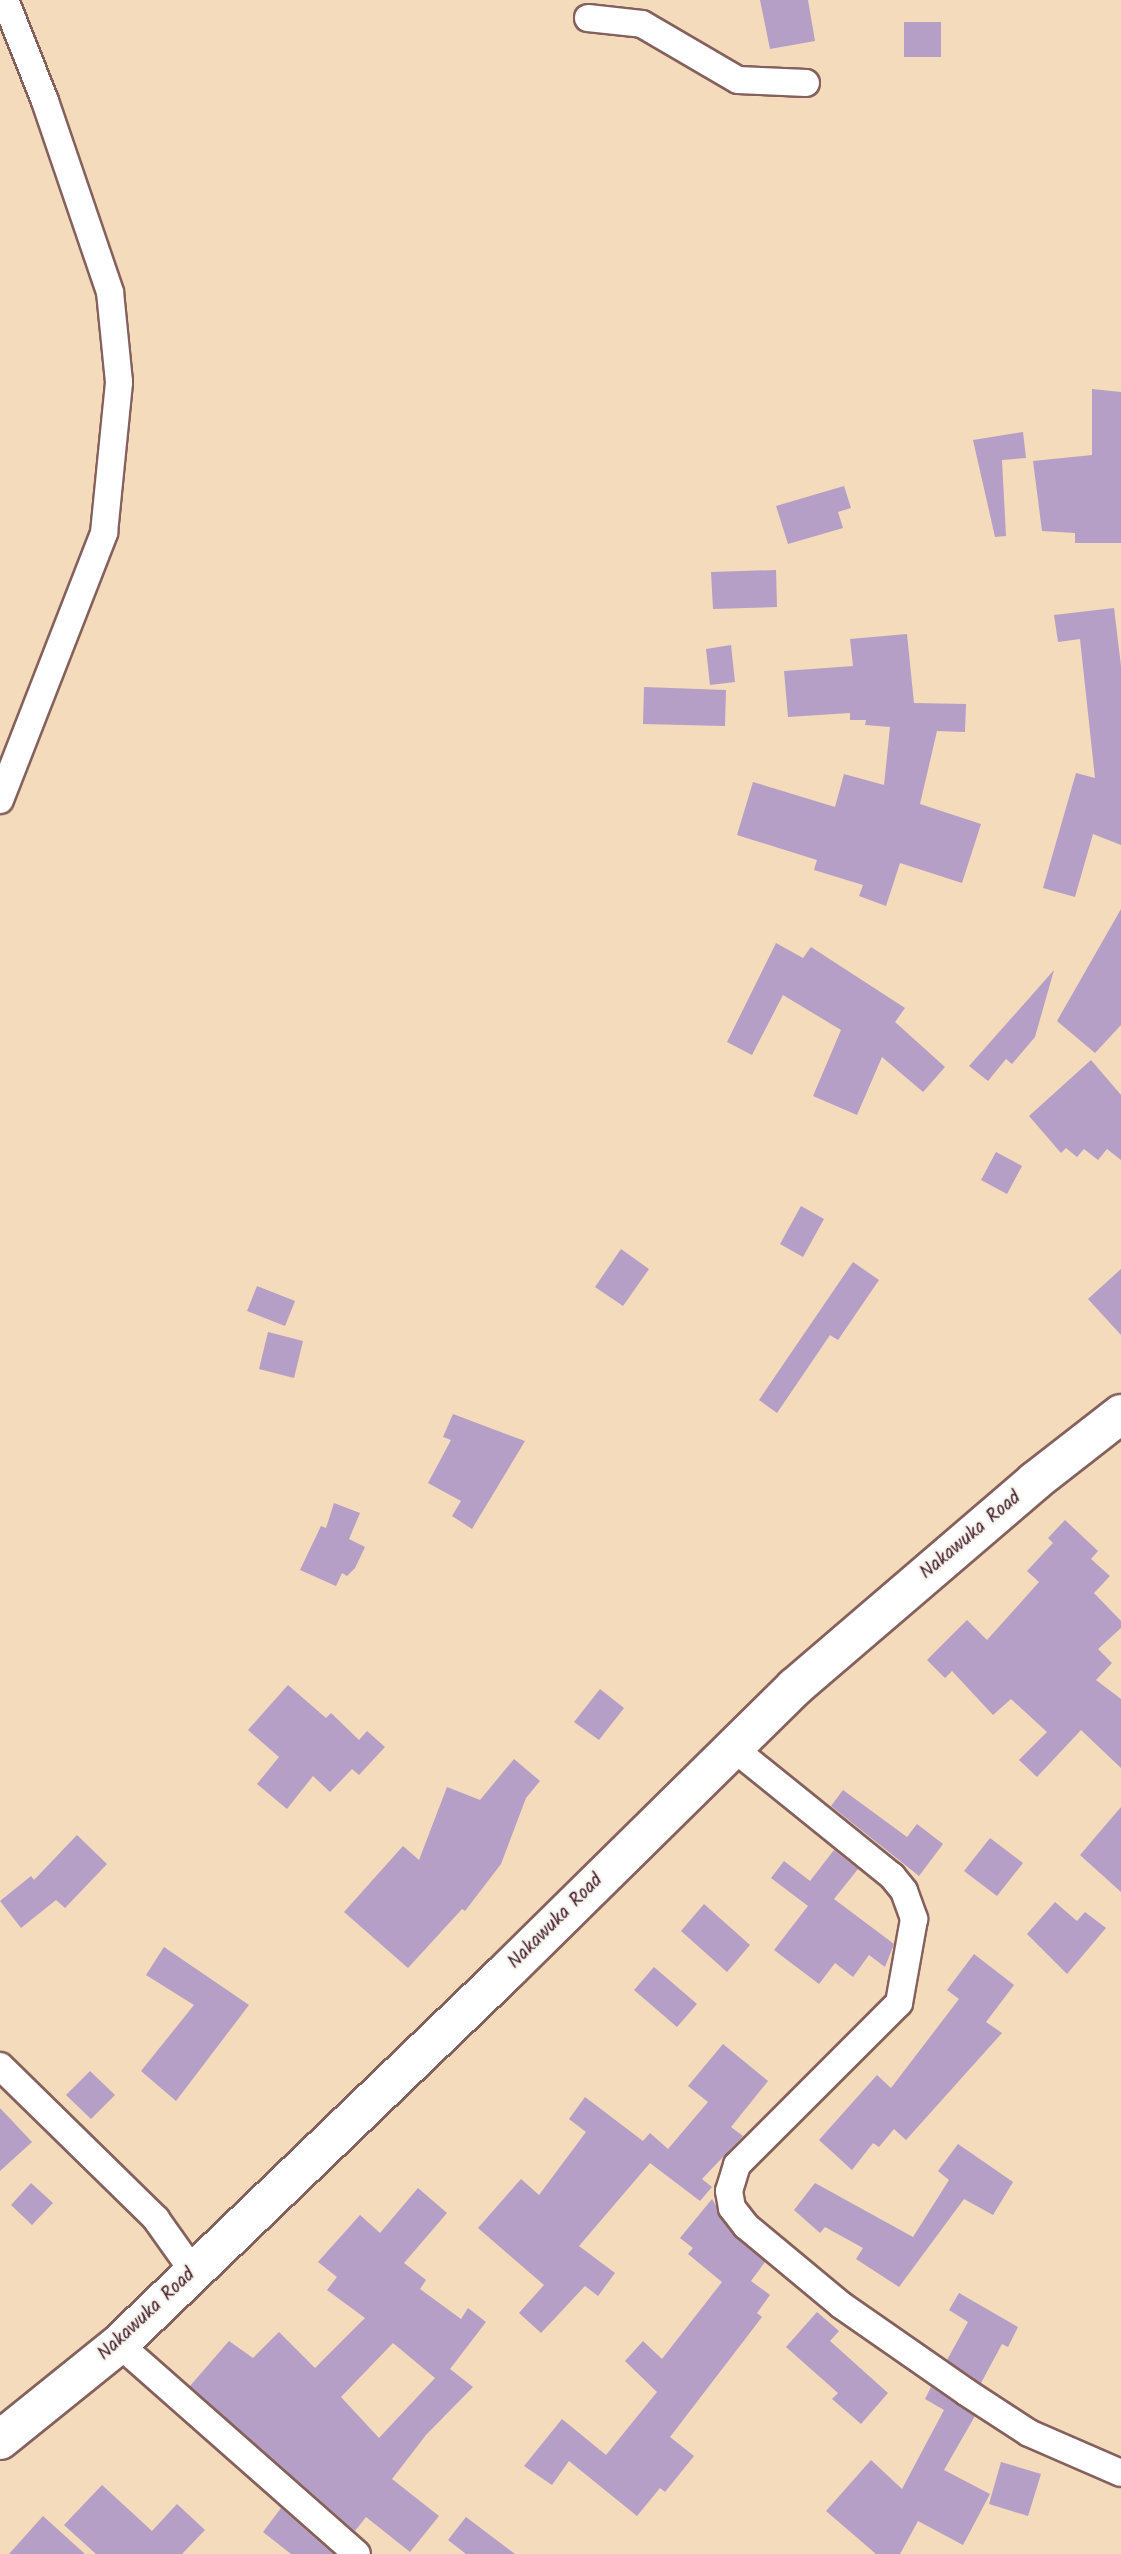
<!DOCTYPE html>
<html>
<head>
<meta charset="utf-8">
<style>
  body { margin:0 }
  #map { position:relative; width:1121px; height:2554px; overflow:hidden; background:#f3dbbb; font-family:Kalam,sans-serif }
  div>[style] { position:absolute }
  .building>* { inset:0; background:#b59fc7 }
  .roads { filter:drop-shadow(2px 0 #85615d) drop-shadow(-2px 0 #85615d) drop-shadow(0 2px #85615d) drop-shadow(0 -2px #85615d) }
  .street>* { height:26px; margin:-13px; padding:0 13px; transform-origin:13px; border-radius:13px; background:#fff }
  .secondary>* { height:38px; margin:-19px; padding:0 19px; transform-origin:19px; border-radius:19px; background:#fff }
  span { translate:-50% -50%; white-space:nowrap; text-align:center; line-height:1.15; -webkit-text-stroke:5px #f6f6f2; paint-order:stroke }
  .street-label { font-size:19px; color:#4a1f2b }
</style>
</head>
<body>
<div id="map">
  <div class="building">
    <i style="clip-path:polygon(760px 0,808px 0,815px 41px,770px 49px)"></i>
    <i style="clip-path:polygon(904px 22px,941px 22px,941px 57px,904px 57px)"></i>
    <i style="clip-path:polygon(1092px 389px,1121px 392px,1121px 543px,1075px 543px,1075px 533px,1042px 531px,1033px 461px,1092px 455px)"></i>
    <i style="clip-path:polygon(1023px 432px,1026px 458px,1002px 460px,1006px 536px,995px 537px,973px 440px)"></i>
    <i style="clip-path:polygon(844px 486px,851px 508px,838px 512px,843px 528px,788px 544px,776px 506px)"></i>
    <i style="clip-path:polygon(776px 570px,777px 607px,713px 609px,711px 572px)"></i>
    <i style="clip-path:polygon(1114px 608px,1121px 666px,1121px 845px,1093px 834px,1075px 897px,1043px 888px,1076px 773px,1095px 778px,1080px 639px,1058px 642px,1054px 615px)"></i>
    <i style="clip-path:polygon(907px 634px,914px 703px,966px 704px,965px 732px,937px 731px,920px 804px,981px 824px,962px 883px,900px 863px,886px 906px,859px 896px,863px 885px,814px 870px,817px 860px,737px 835px,753px 782px,835px 807px,844px 774px,884px 785px,890px 727px,865px 725px,866px 720px,850px 720px,850px 713px,788px 717px,784px 671px,853px 666px,850px 639px)"></i>
    <i style="clip-path:polygon(731px 645px,735px 682px,710px 685px,706px 649px)"></i>
    <i style="clip-path:polygon(644px 687px,726px 690px,725px 726px,643px 724px)"></i>
    <i style="clip-path:polygon(1121px 909px,1121px 1025px,1095px 1053px,1057px 1021px)"></i>
    <i style="clip-path:polygon(776px 943px,803px 958px,811px 947px,905px 1008px,895px 1022px,945px 1067px,923px 1092px,882px 1057px,857px 1115px,813px 1096px,841px 1030px,783px 995px,752px 1055px,727px 1042px)"></i>
    <i style="clip-path:polygon(1054px 970px,1035px 1037px,1012px 1064px,1006px 1059px,988px 1081px,969px 1066px)"></i>
    <i style="clip-path:polygon(1091px 1060px,1121px 1095px,1121px 1160px,1107px 1149px,1098px 1160px,1084px 1149px,1077px 1157px,1066px 1148px,1061px 1153px,1029px 1116px)"></i>
    <i style="clip-path:polygon(996px 1152px,1022px 1166px,1007px 1194px,981px 1180px)"></i>
    <i style="clip-path:polygon(801px 1206px,824px 1219px,803px 1257px,780px 1244px)"></i>
    <i style="clip-path:polygon(621px 1249px,649px 1269px,623px 1306px,595px 1287px)"></i>
    <i style="clip-path:polygon(853px 1262px,879px 1280px,838px 1340px,830px 1335px,777px 1413px,759px 1400px)"></i>
    <i style="clip-path:polygon(1121px 1269px,1121px 1335px,1088px 1299px)"></i>
    <i style="clip-path:polygon(257px 1286px,295px 1301px,285px 1326px,247px 1311px)"></i>
    <i style="clip-path:polygon(268px 1332px,303px 1341px,294px 1378px,259px 1369px)"></i>
    <i style="clip-path:polygon(453px 1414px,525px 1441px,472px 1529px,452px 1516px,461px 1501px,428px 1483px,451px 1440px,443px 1437px)"></i>
    <i style="clip-path:polygon(334px 1503px,360px 1513px,349px 1539px,365px 1547px,355px 1568px,347px 1576px,342px 1573px,336px 1586px,300px 1570px,321px 1526px,326px 1528px)"></i>
    <i style="clip-path:polygon(1065px 1520px,1098px 1551px,1091px 1559px,1110px 1576px,1094px 1593px,1121px 1621px,1121px 1628px,1098px 1649px,1112px 1663px,1096px 1680px,1121px 1699px,1121px 1768px,1081px 1730px,1037px 1777px,1019px 1760px,1047px 1732px,1011px 1699px,993px 1715px,952px 1671px,945px 1678px,927px 1660px,967px 1620px,987px 1640px,1039px 1582px,1027px 1571px,1053px 1543px,1048px 1538px)"></i>
    <i style="clip-path:polygon(288px 1685px,326px 1718px,331px 1713px,359px 1740px,367px 1731px,385px 1747px,359px 1775px,352px 1769px,330px 1792px,313px 1776px,287px 1809px,257px 1784px,279px 1757px,248px 1730px)"></i>
    <i style="clip-path:polygon(600px 1689px,624px 1708px,599px 1740px,574px 1722px)"></i>
    <i style="clip-path:polygon(514px 1759px,540px 1781px,526px 1798px,501px 1864px,465px 1911px,462px 1909px,408px 1968px,344px 1912px,403px 1846px,419px 1860px,447px 1787px,480px 1800px)"></i>
    <i style="clip-path:polygon(843px 1790px,907px 1837px,917px 1824px,943px 1844px,919px 1876px,831px 1806px)"></i>
    <i style="clip-path:polygon(1121px 1807px,1121px 1892px,1080px 1855px)"></i>
    <i style="clip-path:polygon(77px 1835px,107px 1864px,65px 1908px,56px 1900px,21px 1928px,0 1901px,31px 1876px,34px 1880px)"></i>
    <i style="clip-path:polygon(990px 1838px,1023px 1863px,997px 1896px,964px 1871px)"></i>
    <i style="clip-path:polygon(834px 1850px,858px 1869px,834px 1899px,894px 1944px,885px 1967px,869px 1955px,853px 1977px,835px 1963px,819px 1984px,774px 1950px,808px 1906px,771px 1878px,784px 1861px,810px 1881px)"></i>
    <i style="clip-path:polygon(1055px 1902px,1077px 1921px,1085px 1912px,1106px 1928px,1067px 1974px,1027px 1934px)"></i>
    <i style="clip-path:polygon(704px 1904px,750px 1945px,727px 1972px,681px 1931px)"></i>
    <i style="clip-path:polygon(164px 1947px,249px 2005px,176px 2101px,141px 2071px,194px 2005px,146px 1975px)"></i>
    <i style="clip-path:polygon(974px 1954px,1014px 1985px,986px 2022px,1002px 2033px,906px 2140px,894px 2129px,879px 2147px,873px 2143px,852px 2170px,819px 2140px,877px 2075px,891px 2088px,959px 1999px,947px 1990px)"></i>
    <i style="clip-path:polygon(654px 1967px,697px 2004px,677px 2027px,634px 1990px)"></i>
    <i style="clip-path:polygon(723px 2044px,768px 2081px,731px 2127px,743px 2136px,702px 2179px,712px 2187px,700px 2201px,650px 2163px,579px 2246px,615px 2273px,598px 2296px,585px 2286px,541px 2333px,519px 2313px,544px 2285px,478px 2228px,521px 2179px,539px 2195px,586px 2132px,569px 2119px,585px 2097px,643px 2141px,650px 2133px,668px 2149px,708px 2102px,688px 2086px)"></i>
    <i style="clip-path:polygon(90px 2071px,115px 2095px,91px 2119px,66px 2095px)"></i>
    <i style="clip-path:polygon(0 2108px,32px 2142px,0 2171px)"></i>
    <i style="clip-path:polygon(958px 2144px,1013px 2182px,993px 2215px,964px 2199px,899px 2287px,856px 2259px,863px 2248px,825px 2227px,820px 2233px,794px 2210px,815px 2183px,913px 2237px,949px 2180px,938px 2171px)"></i>
    <i style="clip-path:polygon(31px 2183px,53px 2203px,32px 2225px,11px 2205px)"></i>
    <i style="clip-path:polygon(evenodd,418px 2188px,447px 2213px,404px 2263px,426px 2280px,420px 2289px,461px 2319px,468px 2308px,486px 2322px,450px 2369px,473px 2387px,426px 2435px,392px 2479px,439px 2516px,410px 2552px,366px 2517px,355px 2531px,190px 2386px,229px 2341px,253px 2358px,279px 2332px,315px 2368px,365px 2318px,327px 2290px,337px 2277px,318px 2262px,360px 2215px,380px 2233px,418px 2188px,393px 2343px,435px 2378px,379px 2438px,341px 2397px,393px 2343px)"></i>
    <i style="clip-path:polygon(712px 2199px,734px 2236px,765px 2262px,751px 2281px,770px 2295px,757px 2313px,762px 2317px,670px 2437px,694px 2456px,665px 2492px,660px 2488px,637px 2516px,569px 2461px,552px 2485px,524px 2466px,562px 2419px,606px 2455px,657px 2392px,625px 2361px,643px 2341px,662px 2359px,722px 2282px,688px 2254px,693px 2248px,680px 2238px)"></i>
    <i style="clip-path:polygon(959px 2293px,1018px 2327px,1008px 2347px,1002px 2344px,981px 2383px,947px 2360px,968px 2322px,949px 2310px)"></i>
    <i style="clip-path:polygon(817px 2312px,839px 2331px,830px 2341px,888px 2393px,861px 2424px,832px 2399px,838px 2393px,786px 2347px)"></i>
    <i style="clip-path:polygon(931px 2387px,975px 2416px,944px 2470px,990px 2494px,963px 2545px,918px 2521px,900px 2554px,876px 2554px,826px 2511px,871px 2460px,902px 2489px,944px 2410px,925px 2399px)"></i>
    <i style="clip-path:polygon(1001px 2462px,1041px 2474px,1028px 2516px,989px 2504px)"></i>
    <i style="clip-path:polygon(102px 2485px,152px 2531px,177px 2504px,205px 2530px,182px 2554px,96px 2554px,64px 2525px)"></i>
    <i style="clip-path:polygon(281px 2508px,333px 2554px,291px 2554px,263px 2532px)"></i>
    <i style="clip-path:polygon(43px 2516px,85px 2554px,9px 2554px)"></i>
    <i style="clip-path:polygon(466px 2517px,515px 2554px,466px 2554px,448px 2540px)"></i>
  </div>
  <div class="roads">
    <div class="street">
      <i style="left:588px;top:18px;width:54px;rotate:6.3deg"></i>
      <i style="left:642px;top:24px;width:111px;rotate:30.3deg"></i>
      <i style="left:738px;top:80px;width:68px;rotate:2.5deg"></i>
      <i style="left:0;top:800px;width:287px;rotate:-68.7deg"></i>
      <i style="left:104px;top:533px;width:152px;rotate:-84.3deg"></i>
      <i style="left:119px;top:382px;width:90px;rotate:-95.7deg"></i>
      <i style="left:110px;top:292px;width:202px;rotate:-108.8deg"></i>
      <i style="left:45px;top:101px;width:109px;rotate:-111.6deg"></i>
      <i style="left:732px;top:1747px;width:206px;rotate:38.9deg"></i>
      <i style="left:892px;top:1876px;width:19px;rotate:51deg"></i>
      <i style="left:904px;top:1891px;width:30px;rotate:70deg"></i>
      <i style="left:914px;top:1919px;width:85px;rotate:100.1deg"></i>
      <i style="left:899px;top:2003px;width:229px;rotate:135deg"></i>
      <i style="left:737px;top:2165px;width:27px;rotate:107deg"></i>
      <i style="left:729px;top:2191px;width:17px;rotate:80deg"></i>
      <i style="left:732px;top:2208px;width:23px;rotate:52deg"></i>
      <i style="left:746px;top:2226px;width:124px;rotate:39.7deg"></i>
      <i style="left:841px;top:2305px;width:152px;rotate:34.8deg"></i>
      <i style="left:966px;top:2392px;width:75px;rotate:33.1deg"></i>
      <i style="left:1029px;top:2433px;width:100px;rotate:23.5deg"></i>
      <i style="left:0;top:2066px;width:219px;rotate:44.4deg"></i>
      <i style="left:156px;top:2219px;width:64px;rotate:54.6deg"></i>
      <i style="left:119px;top:2344px;width:317px;rotate:41.4deg"></i>
    </div>
    <div class="secondary">
      <i style="left:0;top:2440px;width:153px;rotate:-38.9deg"></i>
      <i style="left:119px;top:2344px;width:540px;rotate:-43.87deg"></i>
      <i style="left:508px;top:1970px;width:403px;rotate:-44.6deg"></i>
      <i style="left:795px;top:1687px;width:316px;rotate:-40.6deg"></i>
      <i style="left:1035px;top:1481px;width:109px;rotate:-37.9deg"></i>
    </div>
  </div>
  <div class="street-label">
    <span style="left:971px;top:1536px;rotate:-40deg">Nakawuka Road</span>
    <span style="left:556px;top:1922px;rotate:-45deg">Nakawuka Road</span>
    <span style="left:147px;top:2315px;rotate:-43deg">Nakawuka Road</span>
  </div>
</div>
</body>
</html>
